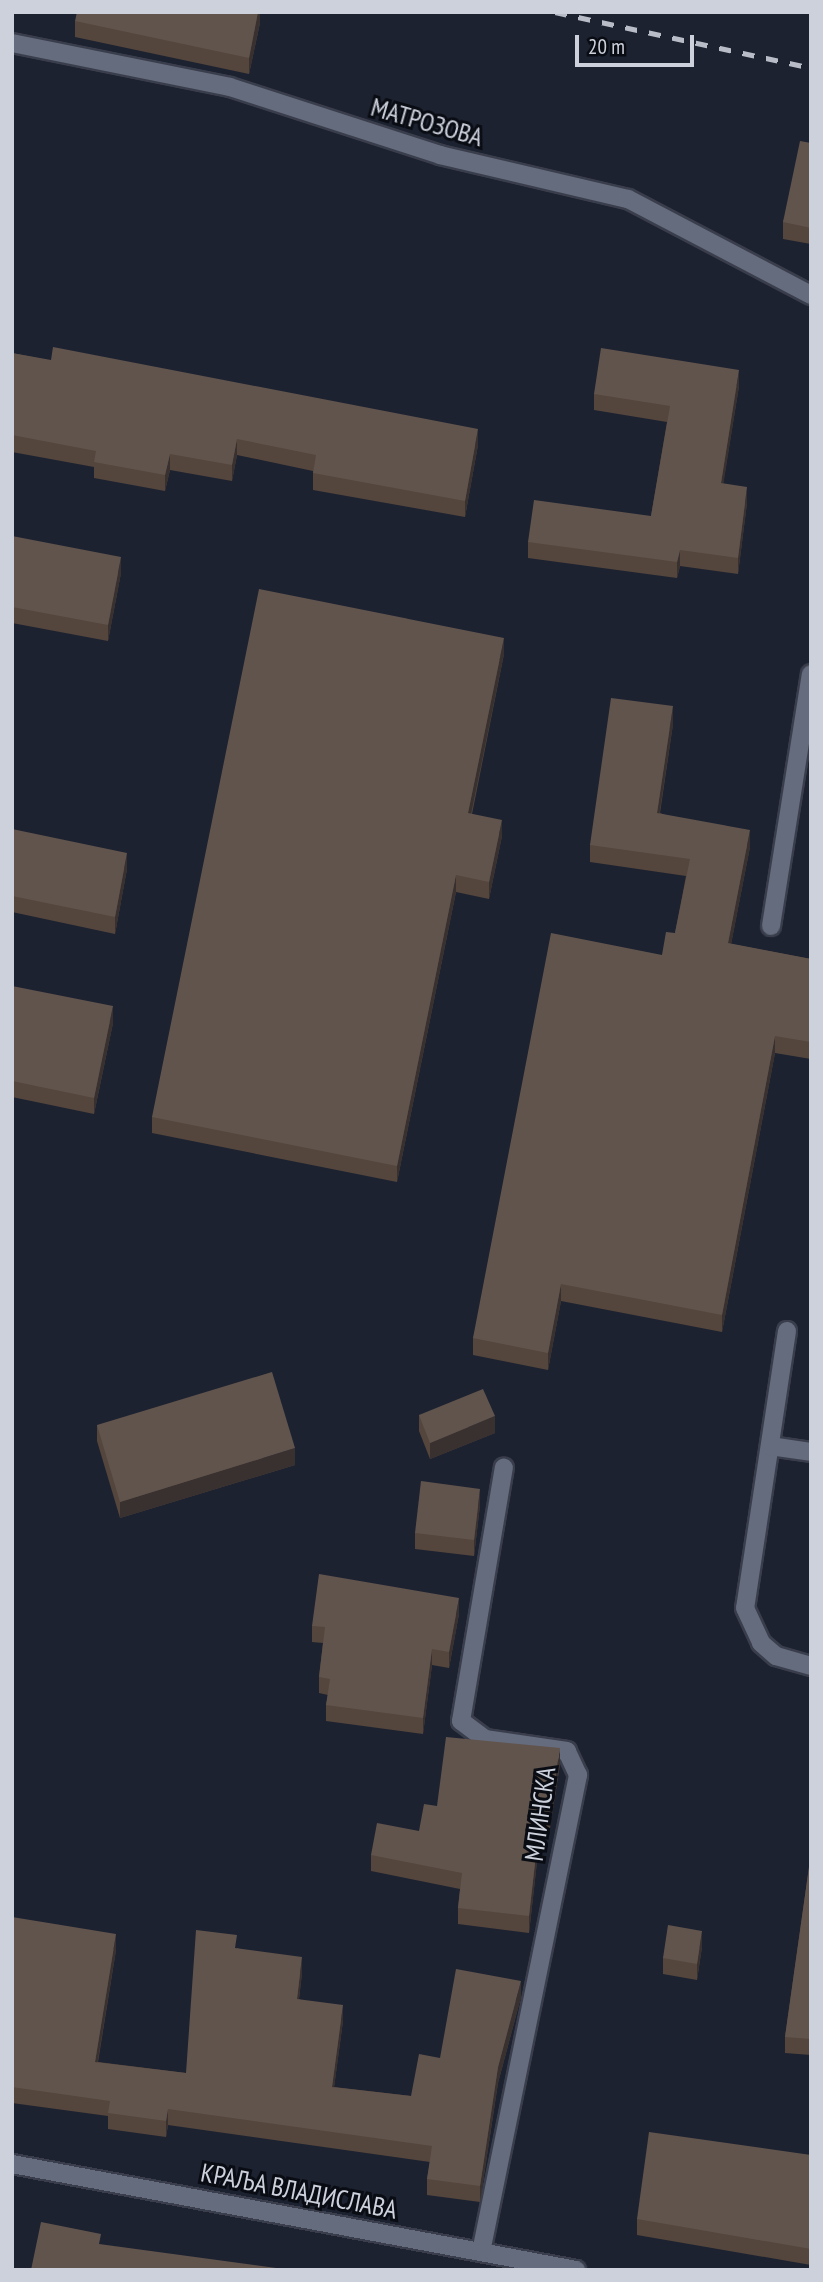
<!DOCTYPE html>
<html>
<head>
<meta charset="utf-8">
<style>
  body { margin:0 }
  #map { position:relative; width:823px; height:2282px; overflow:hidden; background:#1d2231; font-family:"PT Sans Narrow",sans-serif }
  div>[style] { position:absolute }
  .roads { filter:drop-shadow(2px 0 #3a3e4c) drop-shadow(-2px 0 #3a3e4c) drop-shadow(0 2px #3a3e4c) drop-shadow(0 -2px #3a3e4c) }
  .minor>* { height:18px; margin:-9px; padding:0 9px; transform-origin:9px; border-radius:9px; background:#656c7e }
  .rail>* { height:5px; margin-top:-2.5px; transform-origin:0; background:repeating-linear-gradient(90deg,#b8bcc7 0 12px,transparent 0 24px) }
  .wall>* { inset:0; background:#54463c }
  .shaded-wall>* { inset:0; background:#393130 }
  .building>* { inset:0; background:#61544d }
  span { translate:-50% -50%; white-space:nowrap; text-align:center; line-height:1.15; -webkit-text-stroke:6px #090c13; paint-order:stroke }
  .street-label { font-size:26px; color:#cdd1dc }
  .frame { position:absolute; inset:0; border:14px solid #cdd1dc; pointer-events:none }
  .scale { position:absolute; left:575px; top:35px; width:119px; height:32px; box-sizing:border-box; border:4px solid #cdd1dc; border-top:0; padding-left:9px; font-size:21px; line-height:24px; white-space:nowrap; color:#cdd1dc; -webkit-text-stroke:5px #090c13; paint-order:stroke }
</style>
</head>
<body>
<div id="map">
  <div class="roads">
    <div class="minor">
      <i style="left:12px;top:43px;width:222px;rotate:11.4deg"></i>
      <i style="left:230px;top:87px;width:221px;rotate:17.9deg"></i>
      <i style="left:440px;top:155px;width:193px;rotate:13.2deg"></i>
      <i style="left:628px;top:199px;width:207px;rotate:27.7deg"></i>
      <i style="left:771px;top:926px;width:255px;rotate:-81deg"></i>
      <i style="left:787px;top:1331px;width:280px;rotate:98.6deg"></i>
      <i style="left:745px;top:1608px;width:38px;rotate:65deg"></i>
      <i style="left:761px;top:1643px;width:20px;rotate:41deg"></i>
      <i style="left:776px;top:1656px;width:36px;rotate:16deg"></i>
      <i style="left:770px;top:1446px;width:41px;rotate:8.3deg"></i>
      <i style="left:12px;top:2164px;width:574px;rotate:10.64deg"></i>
      <i style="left:481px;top:2252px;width:487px;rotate:-78.5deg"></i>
      <i style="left:578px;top:1775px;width:26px;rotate:-115deg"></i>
      <i style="left:567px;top:1751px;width:83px;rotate:-171.7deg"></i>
      <i style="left:485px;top:1739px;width:30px;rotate:-143deg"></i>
      <i style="left:461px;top:1721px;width:257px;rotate:-80.4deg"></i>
    </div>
  </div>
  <div class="rail">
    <i style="left:555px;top:12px;width:262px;rotate:12.3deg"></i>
  </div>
  <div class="wall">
    <i style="clip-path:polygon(260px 12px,260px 23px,249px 74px,75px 37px,75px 21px)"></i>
    <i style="clip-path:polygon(811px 143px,811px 244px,783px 239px,783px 222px)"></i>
    <i style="clip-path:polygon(12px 353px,478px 445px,465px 517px,313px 490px,313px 471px,237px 455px,232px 481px,170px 470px,165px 491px,94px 478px,94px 467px,12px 452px)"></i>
    <i style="clip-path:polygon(739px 386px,723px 484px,747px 503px,738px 574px,680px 566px,677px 578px,528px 558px,528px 542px,651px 516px,667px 422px,594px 410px,594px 394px)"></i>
    <i style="clip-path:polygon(12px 536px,121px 573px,108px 641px,12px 623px)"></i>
    <i style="clip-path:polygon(504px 654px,472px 814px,502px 836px,489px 899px,456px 892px,397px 1182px,152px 1133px,152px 1117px)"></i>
    <i style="clip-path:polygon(673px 724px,660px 813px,750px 847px,731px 944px,811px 959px,811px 1059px,775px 1053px,722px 1332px,561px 1301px,548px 1370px,473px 1355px,473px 1338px,662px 955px,675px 933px,686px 876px,590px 862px,590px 845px)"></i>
    <i style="clip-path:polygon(12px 829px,127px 869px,115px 934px,12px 912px)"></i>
    <i style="clip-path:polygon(12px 986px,113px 1023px,94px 1114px,12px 1097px)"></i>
    <i style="clip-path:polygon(419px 1415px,495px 1433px,430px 1459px,419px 1431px)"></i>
    <i style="clip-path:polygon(97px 1425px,295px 1465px,120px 1518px,97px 1441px)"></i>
    <i style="clip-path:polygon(480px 1505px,474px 1556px,415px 1549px,415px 1533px)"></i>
    <i style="clip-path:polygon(459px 1614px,449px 1668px,432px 1665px,423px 1734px,326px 1721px,326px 1705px,328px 1695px,319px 1693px,319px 1677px,323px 1643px,312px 1642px,312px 1626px)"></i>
    <i style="clip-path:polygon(560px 1764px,550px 1828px,541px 1826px,529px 1933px,458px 1924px,458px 1908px,460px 1889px,371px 1871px,371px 1855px,419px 1831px,437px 1806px)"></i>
    <i style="clip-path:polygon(811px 1853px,811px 2055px,785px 2053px,785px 2037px)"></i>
    <i style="clip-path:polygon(12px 1917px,116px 1950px,98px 2062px,186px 2073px,237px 1948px,302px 1973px,299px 1999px,343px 2021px,334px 2087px,411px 2096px,440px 2058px,521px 1997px,498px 2083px,480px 2202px,427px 2195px,427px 2179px,430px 2162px,168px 2125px,166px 2137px,108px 2129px,108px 2116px,12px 2103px)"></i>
    <i style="clip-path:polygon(702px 1947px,697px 1980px,663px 1974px,663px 1958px)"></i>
    <i style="clip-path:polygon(811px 2155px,811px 2265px,637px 2235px,637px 2219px)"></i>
  </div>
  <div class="shaded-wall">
    <i style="clip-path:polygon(258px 12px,260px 12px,260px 23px,249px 74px,249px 58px)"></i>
    <i style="clip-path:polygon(739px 370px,739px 386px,721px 499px,721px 483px)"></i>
    <i style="clip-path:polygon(478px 429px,478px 445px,465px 517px,465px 501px)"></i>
    <i style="clip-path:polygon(237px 439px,237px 455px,232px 481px,232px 465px)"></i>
    <i style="clip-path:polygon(170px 454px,170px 470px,165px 491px,165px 475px)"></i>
    <i style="clip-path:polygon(747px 487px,747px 503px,738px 574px,738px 558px)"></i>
    <i style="clip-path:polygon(680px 550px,680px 566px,677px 578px,677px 562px)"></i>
    <i style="clip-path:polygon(121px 557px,121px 573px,108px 641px,108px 625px)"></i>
    <i style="clip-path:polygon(504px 638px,504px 654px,468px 829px,468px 813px)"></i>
    <i style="clip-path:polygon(673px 706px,673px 724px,657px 830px,657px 813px)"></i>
    <i style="clip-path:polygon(502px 820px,502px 836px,489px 899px,489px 882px)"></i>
    <i style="clip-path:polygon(750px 830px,750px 847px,728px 960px,728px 943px)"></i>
    <i style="clip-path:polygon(127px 853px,127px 869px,115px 934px,115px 917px)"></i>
    <i style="clip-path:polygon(456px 875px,456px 892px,397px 1182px,397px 1166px)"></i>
    <i style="clip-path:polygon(113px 1006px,113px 1023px,94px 1114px,94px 1098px)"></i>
    <i style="clip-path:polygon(775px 1036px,775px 1053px,722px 1332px,722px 1315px)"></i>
    <i style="clip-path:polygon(561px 1284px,561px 1301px,548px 1370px,548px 1353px)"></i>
    <i style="clip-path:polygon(495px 1416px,495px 1433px,430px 1459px,430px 1443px)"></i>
    <i style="clip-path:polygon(295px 1448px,295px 1465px,120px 1518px,120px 1502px)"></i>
    <i style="clip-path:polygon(480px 1489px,480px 1505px,474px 1556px,474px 1540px)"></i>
    <i style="clip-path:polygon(459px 1598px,459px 1614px,449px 1668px,449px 1652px)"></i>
    <i style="clip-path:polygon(432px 1649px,432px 1665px,423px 1734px,423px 1718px)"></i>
    <i style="clip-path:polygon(560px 1748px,560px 1764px,550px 1828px,550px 1812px)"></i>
    <i style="clip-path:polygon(541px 1810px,541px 1826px,529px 1933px,529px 1916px)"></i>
    <i style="clip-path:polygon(702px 1931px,702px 1947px,697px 1980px,697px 1964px)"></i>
    <i style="clip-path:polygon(116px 1934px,116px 1950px,95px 2078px,95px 2062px)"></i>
    <i style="clip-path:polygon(302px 1957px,302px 1973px,297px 2015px,297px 1999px)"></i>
    <i style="clip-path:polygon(521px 1981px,521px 1997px,498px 2083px,480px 2202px,480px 2186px,498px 2067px)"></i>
    <i style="clip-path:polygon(343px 2005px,343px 2021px,332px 2103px,332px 2087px)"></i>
    <i style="clip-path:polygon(168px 2109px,168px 2125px,166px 2137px,166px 2121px)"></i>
  </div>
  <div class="building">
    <i style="clip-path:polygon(77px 12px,258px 12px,249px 58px,75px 21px)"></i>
    <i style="clip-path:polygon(800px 141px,811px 143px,811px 228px,783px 222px)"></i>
    <i style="clip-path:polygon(53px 347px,478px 429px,465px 501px,313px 473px,316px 455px,237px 439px,232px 465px,170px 454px,165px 475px,94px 462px,96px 451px,12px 435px,12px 353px,51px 360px)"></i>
    <i style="clip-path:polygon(601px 348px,739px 370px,721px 483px,747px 487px,738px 558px,680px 550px,677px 562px,528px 542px,534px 500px,651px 516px,670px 406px,594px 394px)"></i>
    <i style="clip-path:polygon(12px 536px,121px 557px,108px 625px,12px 607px)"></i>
    <i style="clip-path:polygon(259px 589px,504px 638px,468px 813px,502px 820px,489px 882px,456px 875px,397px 1166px,152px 1117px)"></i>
    <i style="clip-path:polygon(611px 698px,673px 706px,657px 813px,750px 830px,728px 943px,811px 959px,811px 1042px,775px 1036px,722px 1315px,561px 1284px,548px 1353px,473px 1338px,551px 933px,662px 955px,666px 932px,675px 933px,690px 859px,590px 845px)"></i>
    <i style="clip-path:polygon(12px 829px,127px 853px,115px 917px,12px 896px)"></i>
    <i style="clip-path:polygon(12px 986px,113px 1006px,94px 1098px,12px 1081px)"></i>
    <i style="clip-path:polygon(272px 1372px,295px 1448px,120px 1502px,97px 1425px)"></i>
    <i style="clip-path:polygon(483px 1389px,495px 1416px,430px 1443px,419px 1415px)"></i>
    <i style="clip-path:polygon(421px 1481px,480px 1489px,474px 1540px,415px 1533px)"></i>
    <i style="clip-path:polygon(319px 1574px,459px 1598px,449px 1652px,432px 1649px,423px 1718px,326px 1705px,330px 1679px,319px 1677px,325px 1627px,312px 1626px)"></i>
    <i style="clip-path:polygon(446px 1737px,560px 1748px,550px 1812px,541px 1810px,529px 1916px,458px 1908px,462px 1873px,371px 1855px,377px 1823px,419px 1831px,424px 1804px,437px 1806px)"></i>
    <i style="clip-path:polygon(811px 1853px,811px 2039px,785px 2037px)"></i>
    <i style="clip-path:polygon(12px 1917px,116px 1934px,95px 2062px,186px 2073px,196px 1930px,237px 1935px,235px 1948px,302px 1957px,297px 1999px,343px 2005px,332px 2087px,411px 2096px,419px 2054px,440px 2058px,456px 1969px,521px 1981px,498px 2067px,480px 2186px,427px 2179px,432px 2146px,168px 2109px,166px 2121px,108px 2113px,110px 2101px,12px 2087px)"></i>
    <i style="clip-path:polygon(668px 1925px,702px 1931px,697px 1964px,663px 1958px)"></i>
    <i style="clip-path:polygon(649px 2132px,811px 2155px,811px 2249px,637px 2219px)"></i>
    <i style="clip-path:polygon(41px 2222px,101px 2234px,99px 2244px,291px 2270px,31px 2270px)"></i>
  </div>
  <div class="street-label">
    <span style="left:427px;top:122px;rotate:16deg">МАТРОЗОВА</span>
    <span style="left:540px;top:1814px;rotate:-82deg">МЛИНСКА</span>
    <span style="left:299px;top:2191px;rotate:11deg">КРАЉА ВЛАДИСЛАВА</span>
  </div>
  <div class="frame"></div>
  <div class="scale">20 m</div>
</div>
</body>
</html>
